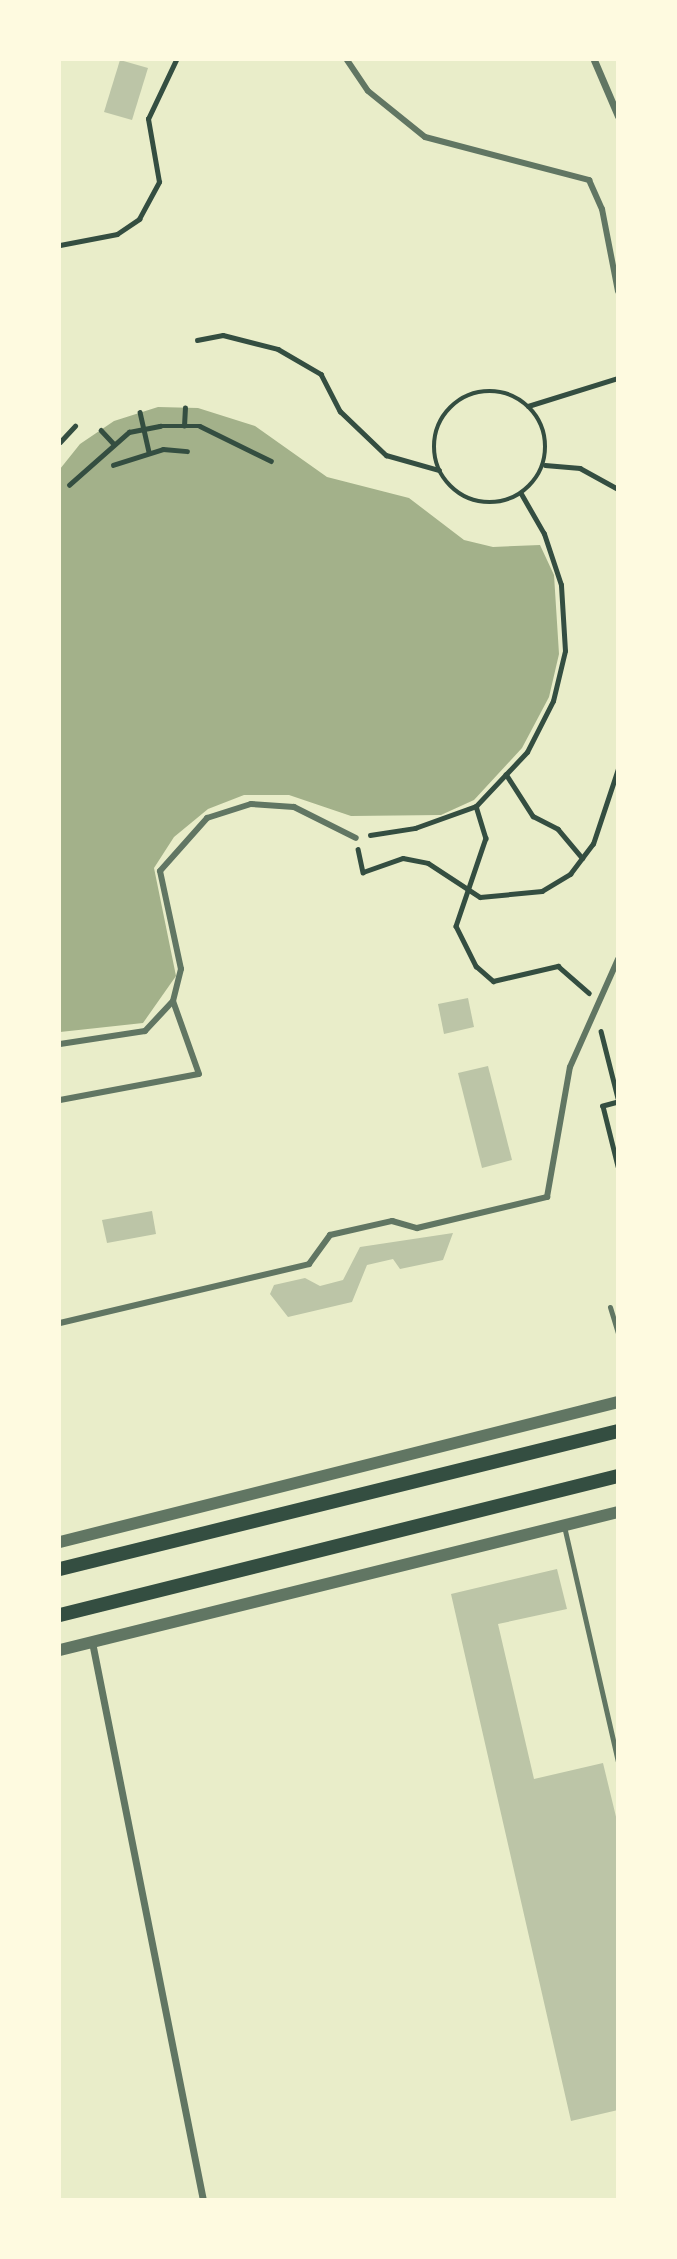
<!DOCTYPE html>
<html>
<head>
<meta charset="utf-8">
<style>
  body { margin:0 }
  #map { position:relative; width:677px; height:2259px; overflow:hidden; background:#e9edc9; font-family:"Golos Text",sans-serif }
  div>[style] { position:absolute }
  .water>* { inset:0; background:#a3b18a }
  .building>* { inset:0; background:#bcc5a7 }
  .path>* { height:4.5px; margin:-2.25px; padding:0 2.25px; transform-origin:2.25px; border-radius:2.25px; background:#344e41 }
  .path>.ring { margin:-2.25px; padding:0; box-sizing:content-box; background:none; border:4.5px solid #344e41; border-radius:50% }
  .service>* { height:5px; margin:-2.5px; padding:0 2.5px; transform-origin:2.5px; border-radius:2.5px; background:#617663 }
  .pedestrian>* { height:6px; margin:-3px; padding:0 3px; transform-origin:3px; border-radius:3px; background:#617663 }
  .minor>* { height:7px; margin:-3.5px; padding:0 3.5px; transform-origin:3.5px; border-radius:3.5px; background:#617663 }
  .tertiary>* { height:12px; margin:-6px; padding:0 6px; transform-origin:6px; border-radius:6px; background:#617663 }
  .secondary>* { height:14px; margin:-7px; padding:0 7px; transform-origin:7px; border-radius:7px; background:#344e41 }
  span { translate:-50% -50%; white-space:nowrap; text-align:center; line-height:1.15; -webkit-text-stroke:6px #fefae0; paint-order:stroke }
  .frame { position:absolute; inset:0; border:61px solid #fefae0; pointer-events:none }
</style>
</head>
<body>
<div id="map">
  <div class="water">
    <i style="clip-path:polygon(158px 407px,198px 408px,255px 426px,327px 477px,409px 498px,464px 540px,493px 547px,540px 545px,554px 575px,559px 654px,549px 697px,522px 748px,474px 800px,441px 815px,351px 816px,289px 795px,244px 795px,208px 809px,174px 837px,154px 868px,176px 976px,143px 1023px,60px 1032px,60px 469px,80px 444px,114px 421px)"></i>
  </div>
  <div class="building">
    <i style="clip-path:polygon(120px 60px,148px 68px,132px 120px,104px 112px)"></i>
    <i style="clip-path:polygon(468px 998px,474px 1027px,444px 1034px,438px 1004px)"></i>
    <i style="clip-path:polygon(488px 1066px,512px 1160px,482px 1168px,458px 1073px)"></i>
    <i style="clip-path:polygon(152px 1211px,156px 1234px,107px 1243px,102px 1220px)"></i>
    <i style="clip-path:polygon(453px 1233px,443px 1260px,400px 1269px,393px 1259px,367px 1265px,352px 1302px,288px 1317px,270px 1294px,274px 1285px,305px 1278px,320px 1286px,343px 1280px,360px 1247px)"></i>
    <i style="clip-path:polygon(557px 1569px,567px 1609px,498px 1624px,534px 1779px,603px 1763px,618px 1825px,618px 2110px,571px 2121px,451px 1594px)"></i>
  </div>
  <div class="path">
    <i style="left:60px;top:245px;width:58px;rotate:-10.9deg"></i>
    <i style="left:117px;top:234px;width:27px;rotate:-34deg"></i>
    <i style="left:139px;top:219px;width:42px;rotate:-61.6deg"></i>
    <i style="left:159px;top:182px;width:64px;rotate:-99.9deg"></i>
    <i style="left:148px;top:119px;width:65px;rotate:-64.6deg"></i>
    <i style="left:197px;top:340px;width:26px;rotate:-11deg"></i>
    <i style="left:223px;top:335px;width:57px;rotate:14.3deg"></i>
    <i style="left:278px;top:349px;width:50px;rotate:30.2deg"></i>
    <i style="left:321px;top:374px;width:42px;rotate:62.8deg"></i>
    <i style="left:340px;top:411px;width:64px;rotate:43.7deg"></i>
    <i style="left:386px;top:455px;width:55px;rotate:15.8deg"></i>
    <i class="ring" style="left:434px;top:391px;width:107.5px;height:107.5px"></i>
    <i style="left:528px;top:406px;width:94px;rotate:-17.3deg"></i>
    <i style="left:140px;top:412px;width:41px;rotate:77.3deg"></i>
    <i style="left:184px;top:426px;width:18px;rotate:-87deg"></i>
    <i style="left:101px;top:430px;width:18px;rotate:47deg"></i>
    <i style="left:60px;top:442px;width:22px;rotate:-47deg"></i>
    <i style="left:113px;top:465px;width:52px;rotate:-17.7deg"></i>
    <i style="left:163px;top:449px;width:24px;rotate:5deg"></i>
    <i style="left:545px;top:465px;width:35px;rotate:5deg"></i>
    <i style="left:580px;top:468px;width:43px;rotate:28.9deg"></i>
    <i style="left:69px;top:485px;width:80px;rotate:-41.5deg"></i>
    <i style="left:129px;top:432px;width:32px;rotate:-11deg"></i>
    <i style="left:160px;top:426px;width:40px"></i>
    <i style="left:200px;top:426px;width:79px;rotate:26.2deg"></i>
    <i style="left:506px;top:774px;width:50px;rotate:57.3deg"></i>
    <i style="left:533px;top:816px;width:28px;rotate:27deg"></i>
    <i style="left:558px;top:829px;width:38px;rotate:50deg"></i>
    <i style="left:476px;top:806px;width:34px;rotate:73deg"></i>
    <i style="left:486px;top:838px;width:93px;rotate:108.8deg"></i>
    <i style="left:456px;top:926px;width:45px;rotate:63.4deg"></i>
    <i style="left:476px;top:966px;width:23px;rotate:41deg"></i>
    <i style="left:493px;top:981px;width:67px;rotate:-13deg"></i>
    <i style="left:558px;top:966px;width:41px;rotate:41.1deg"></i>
    <i style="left:370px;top:835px;width:46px;rotate:-8.8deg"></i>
    <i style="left:415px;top:828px;width:65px;rotate:-19.8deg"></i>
    <i style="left:476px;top:806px;width:74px;rotate:-46.6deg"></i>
    <i style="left:527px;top:752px;width:57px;rotate:-63deg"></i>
    <i style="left:553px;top:701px;width:51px;rotate:-76.5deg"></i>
    <i style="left:565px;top:651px;width:66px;rotate:-93.5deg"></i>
    <i style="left:561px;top:585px;width:54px;rotate:-108.4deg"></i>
    <i style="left:544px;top:534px;width:46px;rotate:-119.9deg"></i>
    <i style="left:358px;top:849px;width:24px;rotate:78deg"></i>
    <i style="left:363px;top:872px;width:42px;rotate:-19.3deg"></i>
    <i style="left:403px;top:858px;width:25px;rotate:11deg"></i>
    <i style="left:428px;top:863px;width:62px;rotate:33.2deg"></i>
    <i style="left:480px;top:897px;width:62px;rotate:-5.5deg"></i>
    <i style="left:542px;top:891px;width:33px;rotate:-31deg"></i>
    <i style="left:570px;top:874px;width:38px;rotate:-53deg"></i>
    <i style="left:593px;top:844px;width:79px;rotate:-71.6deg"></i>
    <i style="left:601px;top:1031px;width:69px;rotate:75.8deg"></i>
    <i style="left:618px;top:1102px;width:16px;rotate:165deg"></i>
    <i style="left:603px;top:1106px;width:62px;rotate:76deg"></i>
  </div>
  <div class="service">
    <i style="left:610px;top:1307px;width:28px;rotate:73deg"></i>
    <i style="left:564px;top:1526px;width:241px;rotate:77.1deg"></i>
  </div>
  <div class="pedestrian">
    <i style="left:347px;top:60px;width:37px;rotate:56deg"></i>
    <i style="left:368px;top:91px;width:73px;rotate:38.9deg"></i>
    <i style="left:425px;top:137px;width:170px;rotate:14.7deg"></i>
    <i style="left:589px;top:180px;width:32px;rotate:66deg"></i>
    <i style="left:602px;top:209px;width:84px;rotate:79deg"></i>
    <i style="left:60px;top:1044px;width:86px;rotate:-8.7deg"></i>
    <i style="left:145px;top:1031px;width:41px;rotate:-47deg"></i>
    <i style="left:173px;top:1001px;width:33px;rotate:-76deg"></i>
    <i style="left:181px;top:969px;width:100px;rotate:-102.1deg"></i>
    <i style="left:160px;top:871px;width:71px;rotate:-48.4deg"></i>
    <i style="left:207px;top:818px;width:46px;rotate:-17.7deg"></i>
    <i style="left:251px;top:804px;width:43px;rotate:4deg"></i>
    <i style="left:294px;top:807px;width:69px;rotate:26.6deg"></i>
    <i style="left:60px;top:1100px;width:141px;rotate:-10.6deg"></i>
    <i style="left:199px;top:1074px;width:77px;rotate:-109.6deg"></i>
    <i style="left:60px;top:1323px;width:256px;rotate:-13.3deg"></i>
    <i style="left:309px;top:1264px;width:36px;rotate:-54deg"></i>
    <i style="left:330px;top:1235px;width:64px;rotate:-12.7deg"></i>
    <i style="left:392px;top:1221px;width:26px;rotate:16deg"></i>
    <i style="left:417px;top:1228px;width:134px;rotate:-13.4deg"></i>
    <i style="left:547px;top:1197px;width:132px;rotate:-80deg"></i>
    <i style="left:570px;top:1067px;width:118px;rotate:-66deg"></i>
  </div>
  <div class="minor">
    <i style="left:594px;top:60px;width:61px;rotate:66.8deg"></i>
    <i style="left:92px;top:1642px;width:569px;rotate:78.75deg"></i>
  </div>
  <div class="tertiary">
    <i style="left:60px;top:1542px;width:575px;rotate:-14.08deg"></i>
    <i style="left:60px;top:1650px;width:575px;rotate:-13.89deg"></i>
  </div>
  <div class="secondary">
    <i style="left:60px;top:1569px;width:575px;rotate:-13.89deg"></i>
    <i style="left:60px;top:1615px;width:575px;rotate:-13.99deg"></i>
  </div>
  <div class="frame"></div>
</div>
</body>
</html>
